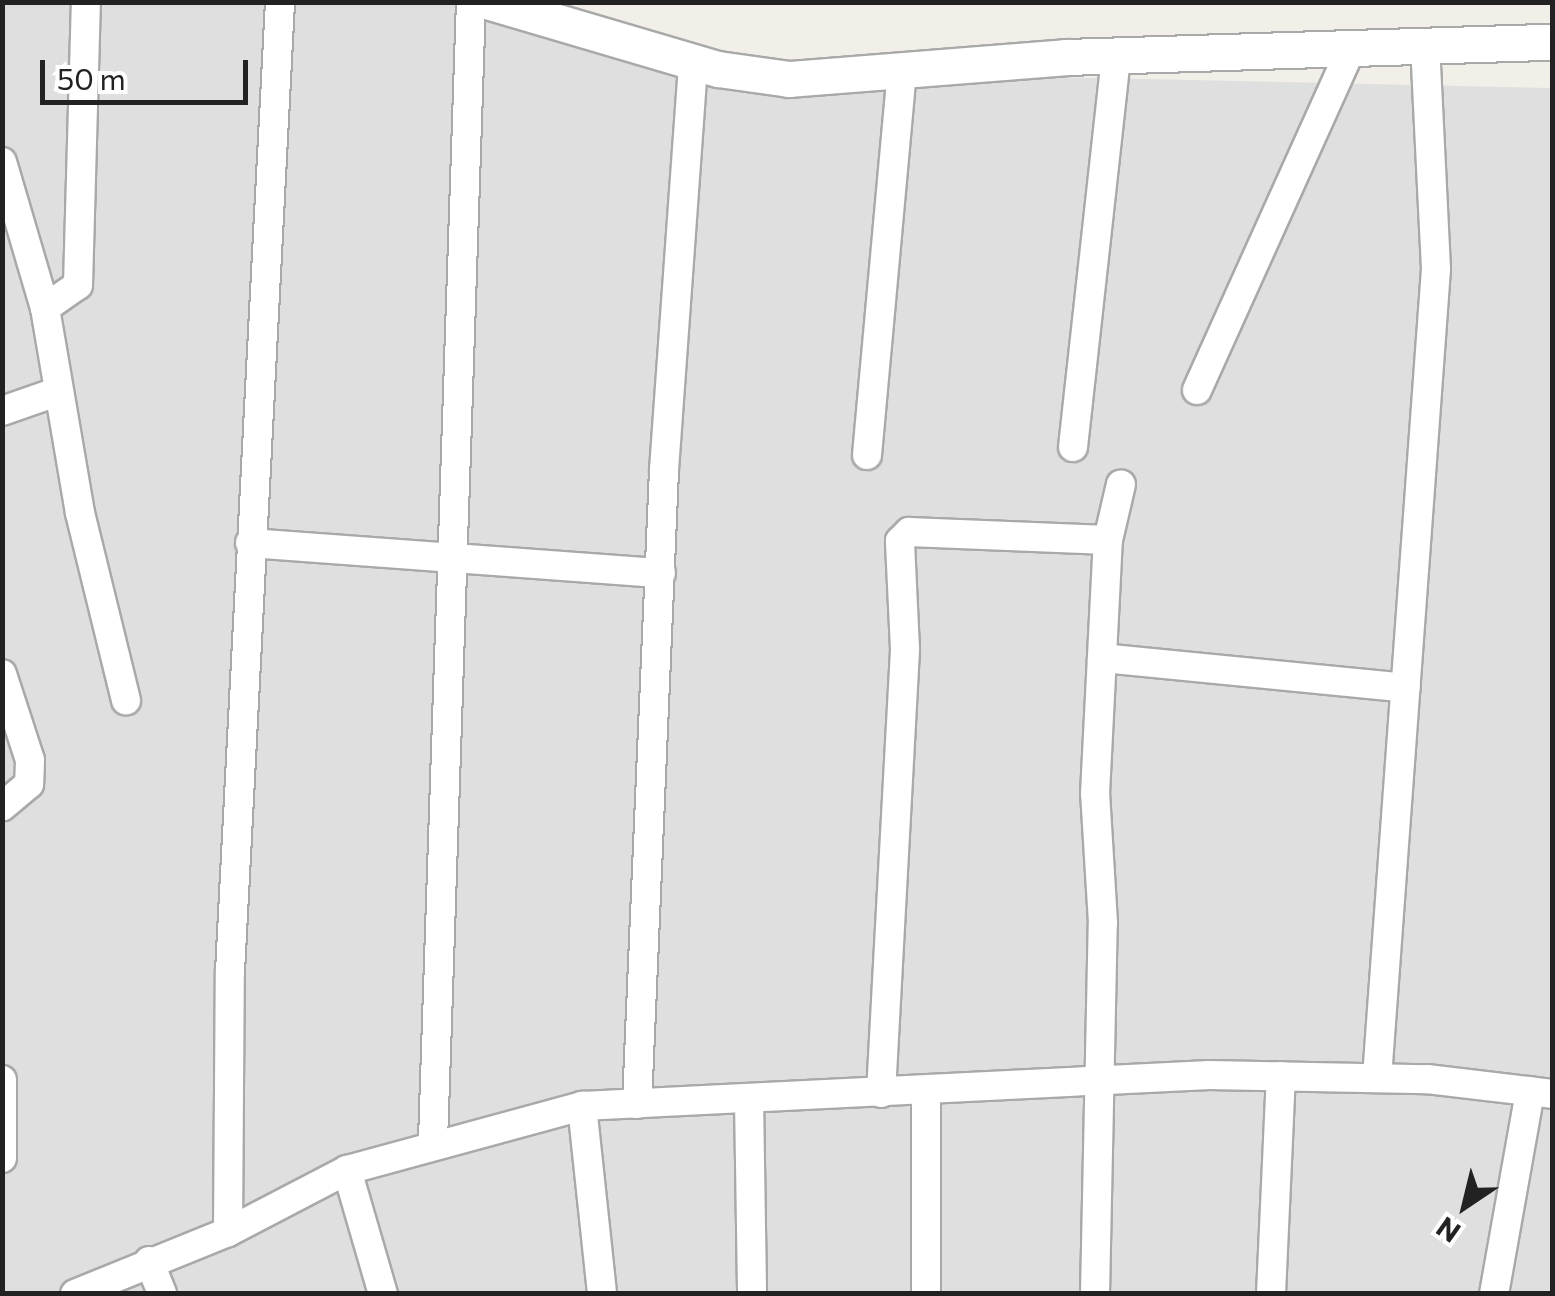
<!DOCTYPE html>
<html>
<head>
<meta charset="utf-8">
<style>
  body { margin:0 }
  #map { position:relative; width:1555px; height:1296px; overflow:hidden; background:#f2efe9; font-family:Commissioner,sans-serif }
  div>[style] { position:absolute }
  .residential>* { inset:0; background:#e0dfdf }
  .roads { filter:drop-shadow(2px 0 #a9a9a9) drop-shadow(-2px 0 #a9a9a9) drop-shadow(0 2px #a9a9a9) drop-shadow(0 -2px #a9a9a9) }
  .minor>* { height:28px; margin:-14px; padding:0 14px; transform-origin:14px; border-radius:14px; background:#fff }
  .tertiary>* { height:35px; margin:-17.5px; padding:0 17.5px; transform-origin:17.5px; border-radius:17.5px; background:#fff }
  span { translate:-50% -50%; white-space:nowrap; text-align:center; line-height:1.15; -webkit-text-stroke:8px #fff; paint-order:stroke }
  .frame { position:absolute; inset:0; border:5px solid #222; pointer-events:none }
  .north { position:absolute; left:1415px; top:1156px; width:100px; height:100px; -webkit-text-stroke:8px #fff; paint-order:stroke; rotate:215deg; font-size:28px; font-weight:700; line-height:40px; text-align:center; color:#222 }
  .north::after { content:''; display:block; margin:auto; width:35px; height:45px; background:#222; clip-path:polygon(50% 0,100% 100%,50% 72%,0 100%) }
  .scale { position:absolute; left:40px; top:60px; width:208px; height:45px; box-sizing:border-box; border:5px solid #222; border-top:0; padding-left:12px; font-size:30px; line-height:35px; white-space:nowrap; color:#222; -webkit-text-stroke:8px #fff; paint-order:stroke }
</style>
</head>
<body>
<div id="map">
  <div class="residential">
    <i style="clip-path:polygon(3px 3px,550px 3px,737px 70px,1552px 88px,1552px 1293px,3px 1294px)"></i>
  </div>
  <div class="roads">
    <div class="minor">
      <i style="left:2px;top:162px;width:152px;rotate:73.6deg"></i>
      <i style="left:45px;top:308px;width:208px;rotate:80.3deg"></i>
      <i style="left:80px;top:513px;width:193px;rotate:76.2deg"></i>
      <i style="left:45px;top:308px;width:40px;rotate:-34.9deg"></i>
      <i style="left:78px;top:285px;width:283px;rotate:-88.4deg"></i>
      <i style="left:1197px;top:390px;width:376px;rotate:-65.7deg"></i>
      <i style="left:2px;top:411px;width:60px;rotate:-19.3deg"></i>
      <i style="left:1073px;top:447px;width:394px;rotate:-83.7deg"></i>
      <i style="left:867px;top:455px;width:385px;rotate:-84.8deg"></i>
      <i style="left:250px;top:543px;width:412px;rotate:4.2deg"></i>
      <i style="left:1102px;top:658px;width:305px;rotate:5.6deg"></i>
      <i style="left:2px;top:674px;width:90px;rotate:72deg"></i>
      <i style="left:30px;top:760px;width:24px;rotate:92deg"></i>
      <i style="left:29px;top:784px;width:35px;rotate:140deg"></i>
      <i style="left:1377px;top:1078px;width:811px;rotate:-85.83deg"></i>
      <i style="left:1436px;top:269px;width:224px;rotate:-92.8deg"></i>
      <i style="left:2px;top:1080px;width:78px;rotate:90deg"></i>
      <i style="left:926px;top:1091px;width:203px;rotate:90deg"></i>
      <i style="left:881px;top:1093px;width:445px;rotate:-86.9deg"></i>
      <i style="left:905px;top:649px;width:108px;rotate:-92.7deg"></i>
      <i style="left:900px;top:541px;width:13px;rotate:-45deg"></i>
      <i style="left:909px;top:532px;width:199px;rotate:2.3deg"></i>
      <i style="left:1108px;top:540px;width:57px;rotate:-76.9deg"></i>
      <i style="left:749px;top:1099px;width:195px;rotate:89.1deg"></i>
      <i style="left:637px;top:1104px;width:635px;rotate:-87.56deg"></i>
      <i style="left:664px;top:470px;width:409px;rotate:-85.9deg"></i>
      <i style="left:582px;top:1106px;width:189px;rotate:83.9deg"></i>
      <i style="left:433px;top:1141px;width:1140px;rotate:-88.09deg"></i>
      <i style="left:347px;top:1170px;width:129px;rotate:73.8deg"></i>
      <i style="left:228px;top:1232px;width:260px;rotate:-89.6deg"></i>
      <i style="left:230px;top:972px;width:971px;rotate:-87.05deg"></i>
      <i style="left:149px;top:1261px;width:35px;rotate:68deg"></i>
      <i style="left:75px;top:1294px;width:165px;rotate:-22.1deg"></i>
      <i style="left:228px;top:1232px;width:134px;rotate:-27.5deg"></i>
      <i style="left:347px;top:1170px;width:244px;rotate:-15.2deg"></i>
      <i style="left:582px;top:1106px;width:628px;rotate:-2.83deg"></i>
      <i style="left:1209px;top:1075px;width:218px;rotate:1.1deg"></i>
      <i style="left:1427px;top:1079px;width:126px;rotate:6.8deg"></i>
      <i style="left:1095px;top:1294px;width:371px;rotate:-88.8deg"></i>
      <i style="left:1103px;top:923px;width:129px;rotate:-93.5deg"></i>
      <i style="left:1095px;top:794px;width:254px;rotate:-87.1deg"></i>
      <i style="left:1271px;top:1294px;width:218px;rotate:-87.4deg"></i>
      <i style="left:1494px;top:1294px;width:206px;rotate:-79.9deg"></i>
    </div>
    <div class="tertiary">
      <i style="left:490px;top:2px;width:238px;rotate:16.4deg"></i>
      <i style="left:718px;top:69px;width:72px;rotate:8deg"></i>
      <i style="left:789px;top:79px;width:278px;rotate:-4.5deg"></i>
      <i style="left:1066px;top:57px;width:486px;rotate:-1.8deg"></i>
    </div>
  </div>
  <div class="frame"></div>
  <div class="north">N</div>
  <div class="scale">50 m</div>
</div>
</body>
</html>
